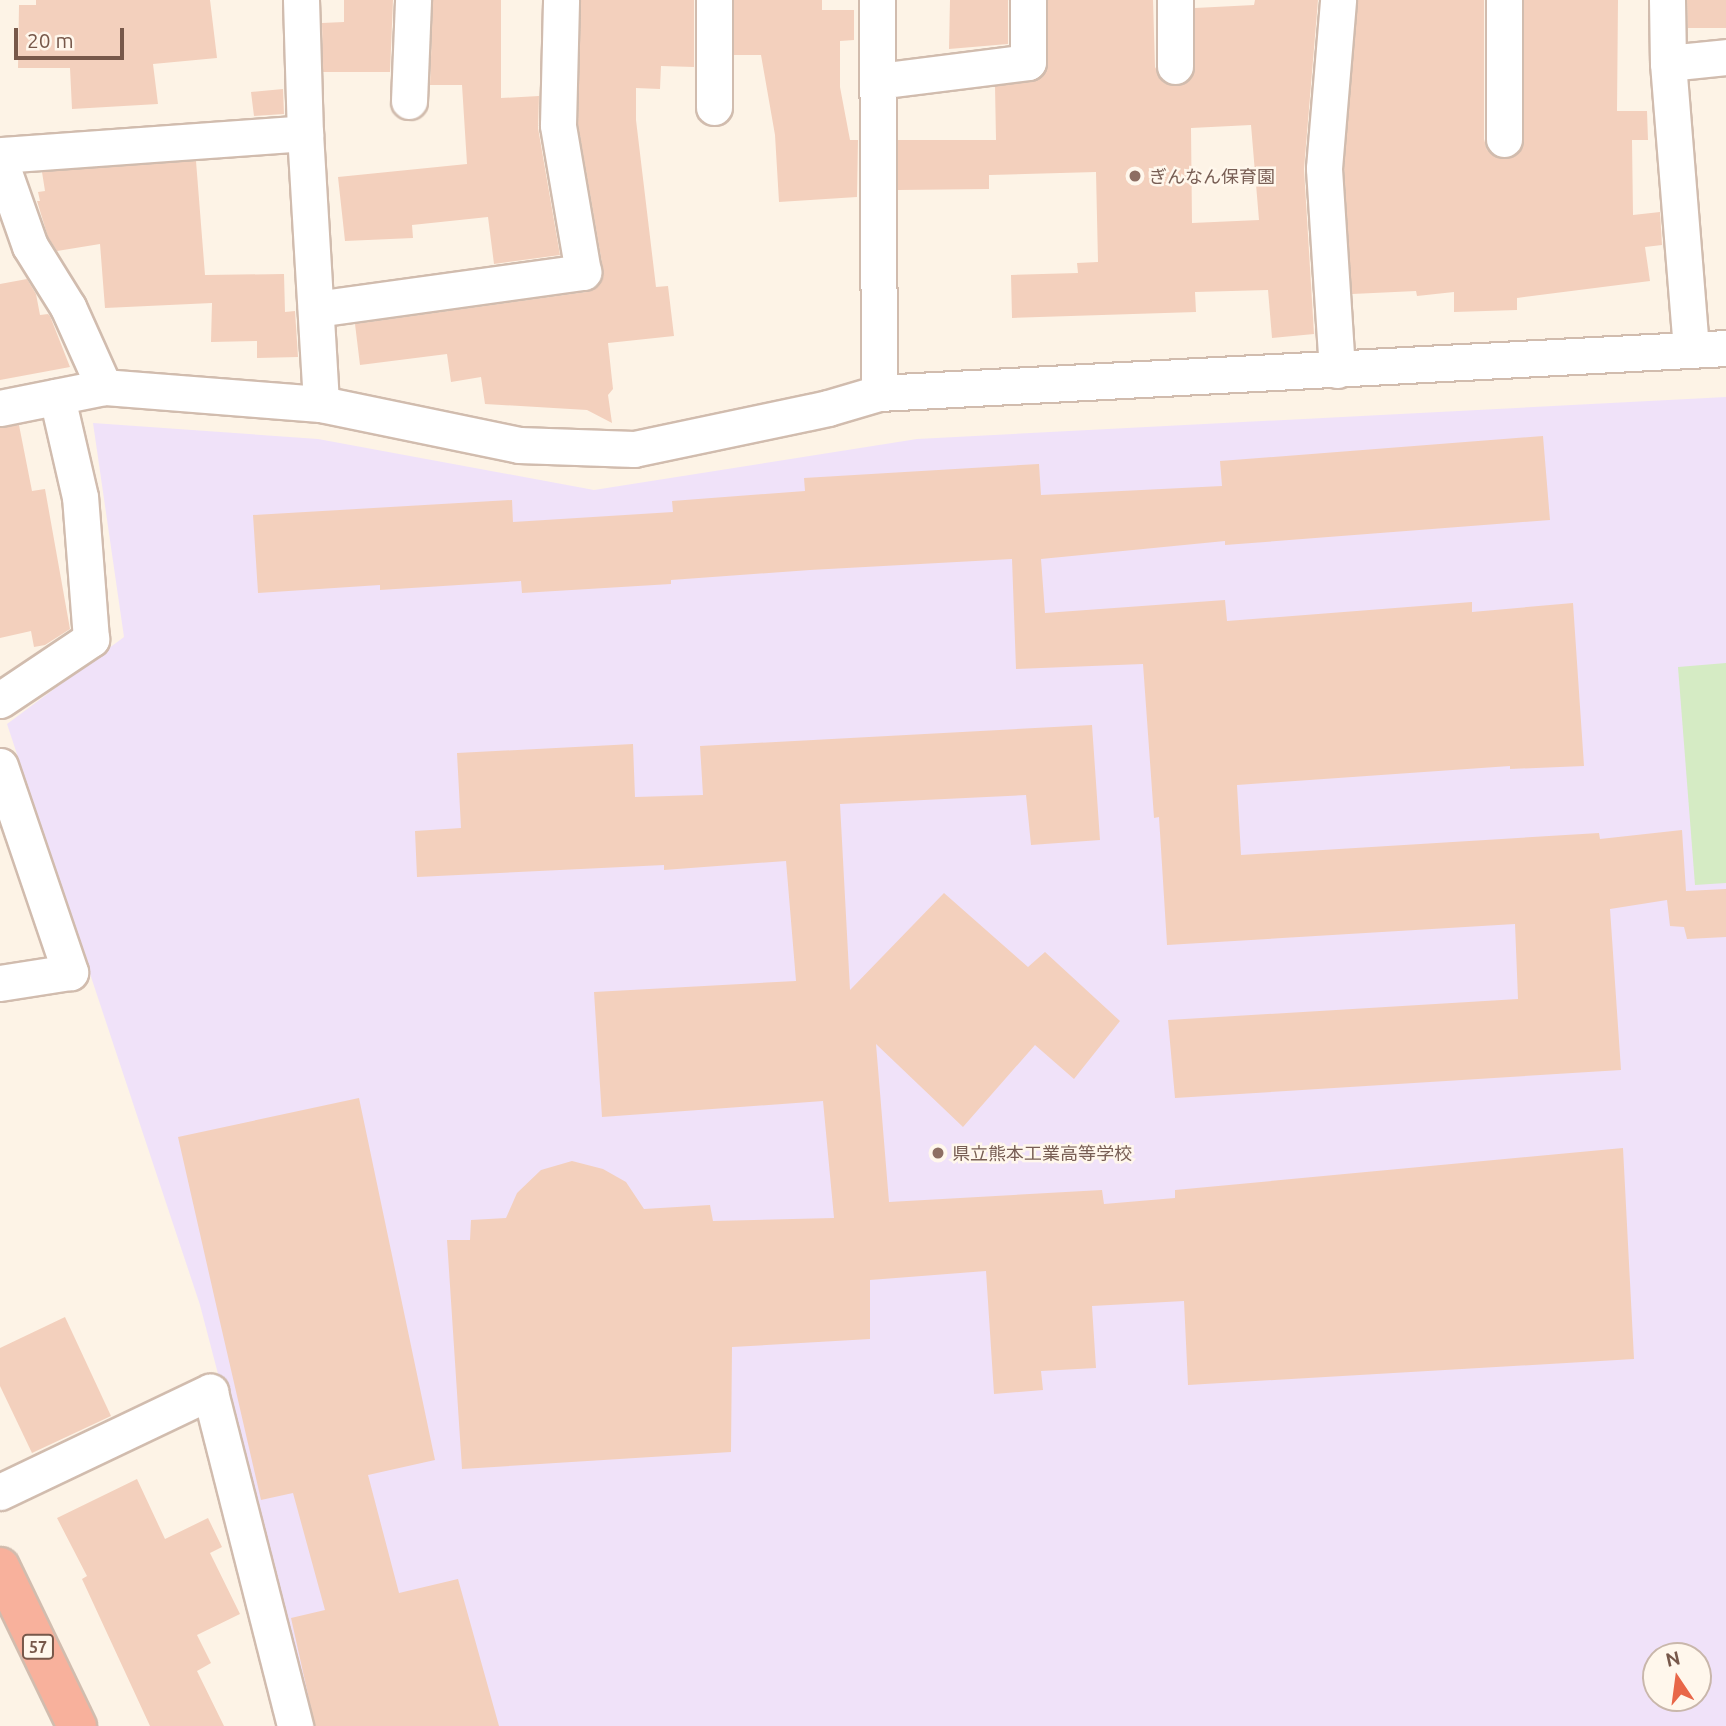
<!DOCTYPE html>
<html>
<head>
<meta charset="utf-8">
<style>
  body { margin:0 }
  #map { position:relative; width:1726px; height:1726px; overflow:hidden; background:#fdf3e6; font-family:Ubuntu,"Noto Sans JP",sans-serif }
  div>[style] { position:absolute }
  .education>* { inset:0; background:#f0e2f9 }
  .green>* { inset:0; background:#d5ebc4 }
  .building>* { inset:0; background:#f3d0bd }
  .roads { filter:drop-shadow(2px 0 #d1bcae) drop-shadow(-2px 0 #d1bcae) drop-shadow(0 2px #d1bcae) drop-shadow(0 -2px #d1bcae) }
  .street>* { height:35px; margin:-17.5px; padding:0 17.5px; transform-origin:17.5px; border-radius:17.5px; background:#fff }
  .highway>* { height:38px; margin:-19px; padding:0 19px; transform-origin:19px; border-radius:19px; background:#f8b19c }
  .dots>* { width:19px; height:19px; translate:-50% -50%; box-sizing:border-box; border:4px solid #fff7ec; border-radius:50% }
  span { translate:-50% -50%; white-space:nowrap; text-align:center; line-height:1.15; -webkit-text-stroke:5px #fff7ec; paint-order:stroke }
  .shield-label span { padding:2px 5px; background:#fff7ec; border:2px solid; border-radius:5px; -webkit-text-stroke-width:0 }
  .shield-label { font-size:16px; color:#77584a; font-weight:700 }
  .education-label { font-size:18px; color:#785e54 }
  .left { translate:0 -50%; text-align:left }
  .north { position:absolute; left:1642px; top:1642px; width:70px; height:70px; box-sizing:border-box; background:#fff7ec; border:2px solid #c9b7ab; border-radius:50%; rotate:347deg; font-size:19px; font-weight:700; line-height:28px; text-align:center; color:#77584a }
  .north::after { content:''; display:block; margin:auto; width:24px; height:32px; background:#e86749; clip-path:polygon(50% 0,100% 100%,50% 72%,0 100%) }
  .scale { position:absolute; left:14px; top:28px; width:110px; height:32px; box-sizing:border-box; border:4px solid #77584a; border-top:0; padding-left:9px; font-size:21px; line-height:24px; white-space:nowrap; color:#77584a; -webkit-text-stroke:5px #fff7ec; paint-order:stroke }
</style>
</head>
<body>
<div id="map">
  <div class="education">
    <i style="clip-path:polygon(evenodd,1726px 397px,1726px 1726px,310px 1726px,200px 1305px,7px 724px,124px 637px,93px 423px,318px 439px,594px 490px,917px 439px,1726px 397px,1656px 1656px,1698px 1656px,1698px 1698px,1656px 1698px,1656px 1656px)"></i>
  </div>
  <div class="green">
    <i style="clip-path:polygon(1726px 663px,1726px 883px,1695px 885px,1678px 667px)"></i>
  </div>
  <div class="building">
    <i style="clip-path:polygon(36px 0,210px 0,217px 58px,153px 64px,158px 104px,72px 109px,70px 68px,18px 68px,19px 5px,36px 5px)"></i>
    <i style="clip-path:polygon(344px 0,393px 0,390px 72px,323px 72px,322px 23px,344px 22px)"></i>
    <i style="clip-path:polygon(433px 0,501px 0,501px 98px,539px 96px,538px 128px,560px 255px,494px 264px,488px 217px,412px 225px,413px 238px,345px 241px,338px 177px,467px 164px,462px 85px,430px 85px)"></i>
    <i style="clip-path:polygon(581px 0,694px 0,694px 67px,661px 66px,660px 89px,636px 88px,636px 120px,656px 287px,668px 286px,674px 336px,608px 343px,613px 389px,608px 395px,612px 423px,587px 410px,485px 404px,481px 377px,451px 382px,447px 354px,360px 365px,355px 324px,586px 292px,595px 288px,601px 280px,603px 269px,578px 124px)"></i>
    <i style="clip-path:polygon(734px 0,822px 0,822px 10px,854px 10px,854px 40px,840px 41px,840px 87px,850px 140px,858px 140px,857px 197px,779px 202px,775px 135px,761px 55px,734px 55px)"></i>
    <i style="clip-path:polygon(950px 0,1008px 0,1008px 44px,949px 49px)"></i>
    <i style="clip-path:polygon(evenodd,1048px 0,1153px 0,1155px 67px,1164px 83px,1174px 86px,1186px 83px,1195px 67px,1195px 8px,1254px 5px,1255px 0,1318px 0,1304px 169px,1314px 334px,1272px 338px,1268px 290px,1195px 292px,1196px 312px,1012px 318px,1011px 275px,1078px 273px,1077px 263px,1098px 262px,1096px 172px,989px 175px,989px 189px,898px 190px,898px 140px,996px 140px,995px 86px,1031px 82px,1046px 71px,1048px 0,1251px 125px,1259px 220px,1192px 223px,1191px 128px,1251px 125px)"></i>
    <i style="clip-path:polygon(1358px 0,1484px 0,1484px 139px,1487px 150px,1503px 159px,1515px 156px,1524px 140px,1524px 0,1618px 0,1617px 111px,1647px 111px,1648px 140px,1632px 140px,1633px 215px,1660px 212px,1662px 245px,1645px 247px,1650px 281px,1517px 298px,1517px 310px,1454px 312px,1454px 292px,1417px 296px,1416px 291px,1352px 294px,1344px 168px)"></i>
    <i style="clip-path:polygon(1687px 0,1726px 0,1726px 28px,1688px 28px)"></i>
    <i style="clip-path:polygon(283px 89px,284px 114px,254px 116px,251px 92px)"></i>
    <i style="clip-path:polygon(196px 161px,205px 275px,284px 274px,285px 312px,295px 311px,298px 357px,257px 358px,257px 341px,211px 342px,212px 303px,105px 308px,100px 244px,57px 251px,48px 237px,37px 201px,40px 201px,38px 192px,45px 191px,42px 172px)"></i>
    <i style="clip-path:polygon(27px 279px,36px 294px,40px 315px,48px 314px,50px 316px,70px 367px,0 380px,0 284px)"></i>
    <i style="clip-path:polygon(19px 425px,32px 491px,45px 489px,70px 629px,45px 645px,34px 647px,31px 631px,0 638px,0 428px)"></i>
    <i style="clip-path:polygon(1543px 436px,1550px 520px,1225px 545px,1225px 541px,1041px 559px,1045px 613px,1225px 600px,1227px 621px,1472px 602px,1472px 612px,1573px 603px,1584px 766px,1510px 769px,1510px 766px,1237px 785px,1241px 855px,1599px 833px,1600px 839px,1682px 830px,1686px 891px,1726px 889px,1726px 937px,1687px 939px,1684px 927px,1670px 926px,1667px 900px,1610px 909px,1621px 1070px,1175px 1098px,1168px 1020px,1518px 999px,1515px 924px,1167px 945px,1159px 817px,1154px 818px,1143px 664px,1016px 669px,1012px 559px,810px 570px,671px 580px,671px 584px,522px 593px,521px 581px,380px 590px,380px 585px,258px 593px,253px 515px,512px 500px,513px 522px,673px 512px,672px 501px,805px 491px,804px 478px,1039px 464px,1041px 495px,1222px 486px,1220px 461px)"></i>
    <i style="clip-path:polygon(1092px 725px,1100px 840px,1031px 845px,1026px 795px,840px 804px,850px 990px,944px 893px,1028px 967px,1045px 952px,1120px 1021px,1074px 1079px,1035px 1045px,963px 1127px,876px 1044px,889px 1202px,1102px 1190px,1104px 1204px,1175px 1198px,1175px 1190px,1623px 1148px,1634px 1359px,1188px 1385px,1184px 1301px,1092px 1306px,1096px 1368px,1041px 1371px,1043px 1390px,994px 1394px,986px 1271px,870px 1280px,870px 1339px,732px 1347px,731px 1452px,462px 1469px,447px 1240px,470px 1240px,471px 1220px,506px 1218px,517px 1193px,541px 1170px,572px 1161px,603px 1169px,626px 1182px,644px 1209px,710px 1205px,713px 1221px,834px 1218px,823px 1101px,602px 1117px,594px 992px,796px 981px,786px 861px,664px 870px,664px 865px,417px 877px,415px 831px,461px 828px,457px 753px,633px 744px,635px 797px,703px 795px,700px 746px)"></i>
    <i style="clip-path:polygon(359px 1098px,435px 1460px,368px 1475px,399px 1593px,458px 1579px,499px 1726px,315px 1726px,291px 1618px,325px 1610px,293px 1493px,261px 1500px,220px 1322px,178px 1137px)"></i>
    <i style="clip-path:polygon(65px 1317px,111px 1416px,32px 1453px,0 1386px,0 1348px)"></i>
    <i style="clip-path:polygon(137px 1479px,165px 1539px,208px 1518px,222px 1547px,210px 1553px,240px 1614px,197px 1635px,211px 1663px,197px 1671px,224px 1726px,150px 1726px,82px 1579px,87px 1576px,57px 1518px)"></i>
  </div>
  <div class="roads">
    <div class="street">
      <i style="left:301px;top:0;width:133px;rotate:88.3deg"></i>
      <i style="left:305px;top:133px;width:271px;rotate:86.6deg"></i>
      <i style="left:877px;top:0;width:393px;rotate:89.7deg"></i>
      <i style="left:1504px;top:0;width:139px;rotate:90deg"></i>
      <i style="left:1667px;top:0;width:63px;rotate:89.1deg"></i>
      <i style="left:1668px;top:63px;width:288px;rotate:85.4deg"></i>
      <i style="left:1668px;top:63px;width:58px;rotate:-5.9deg"></i>
      <i style="left:1175px;top:66px;width:66px;rotate:-90deg"></i>
      <i style="left:878px;top:81px;width:151px;rotate:-7.2deg"></i>
      <i style="left:1028px;top:62px;width:62px;rotate:-90deg"></i>
      <i style="left:409px;top:101px;width:101px;rotate:-87.7deg"></i>
      <i style="left:714px;top:107px;width:107px;rotate:-90deg"></i>
      <i style="left:0;top:155px;width:306px;rotate:-4.1deg"></i>
      <i style="left:0;top:161px;width:90px;rotate:70.6deg"></i>
      <i style="left:30px;top:246px;width:72px;rotate:58.1deg"></i>
      <i style="left:68px;top:307px;width:88px;rotate:65.8deg"></i>
      <i style="left:316px;top:309px;width:270px;rotate:-7.9deg"></i>
      <i style="left:583px;top:272px;width:149px;rotate:-99.7deg"></i>
      <i style="left:558px;top:125px;width:125px;rotate:-88.6deg"></i>
      <i style="left:1337px;top:370px;width:202px;rotate:-93.7deg"></i>
      <i style="left:1324px;top:168px;width:169px;rotate:-85.2deg"></i>
      <i style="left:0;top:408px;width:106px;rotate:-11.4deg"></i>
      <i style="left:104px;top:387px;width:218px;rotate:4.5deg"></i>
      <i style="left:321px;top:404px;width:202px;rotate:11.7deg"></i>
      <i style="left:519px;top:445px;width:115px;rotate:2deg"></i>
      <i style="left:634px;top:449px;width:198px;rotate:-11.9deg"></i>
      <i style="left:828px;top:408px;width:53px;rotate:-16.4deg"></i>
      <i style="left:879px;top:393px;width:848px;rotate:-3.04deg"></i>
      <i style="left:0;top:700px;width:110px;rotate:-33.8deg"></i>
      <i style="left:91px;top:639px;width:142px;rotate:-94.4deg"></i>
      <i style="left:80px;top:497px;width:103px;rotate:-103deg"></i>
      <i style="left:0;top:766px;width:218px;rotate:71.2deg"></i>
      <i style="left:70px;top:972px;width:71px;rotate:171.1deg"></i>
      <i style="left:0;top:1492px;width:233px;rotate:-25.5deg"></i>
      <i style="left:210px;top:1392px;width:345px;rotate:75.7deg"></i>
    </div>
    <div class="highway">
      <i style="left:0;top:1567px;width:177px;rotate:64.2deg"></i>
    </div>
  </div>
  <div class="dots">
    <i style="left:1135px;top:176px;background:#8d6e63"></i>
    <i style="left:938px;top:1153px;background:#8d6e63"></i>
  </div>
  <div class="shield-label">
    <span style="left:38px;top:1647px">57</span>
  </div>
  <div class="education-label">
    <span class="left" style="left:1149px;top:176px">ぎんなん保育園</span>
    <span class="left" style="left:952px;top:1153px">県立熊本工業高等学校</span>
  </div>
  <div class="north">N</div>
  <div class="scale">20 m</div>
</div>
</body>
</html>
